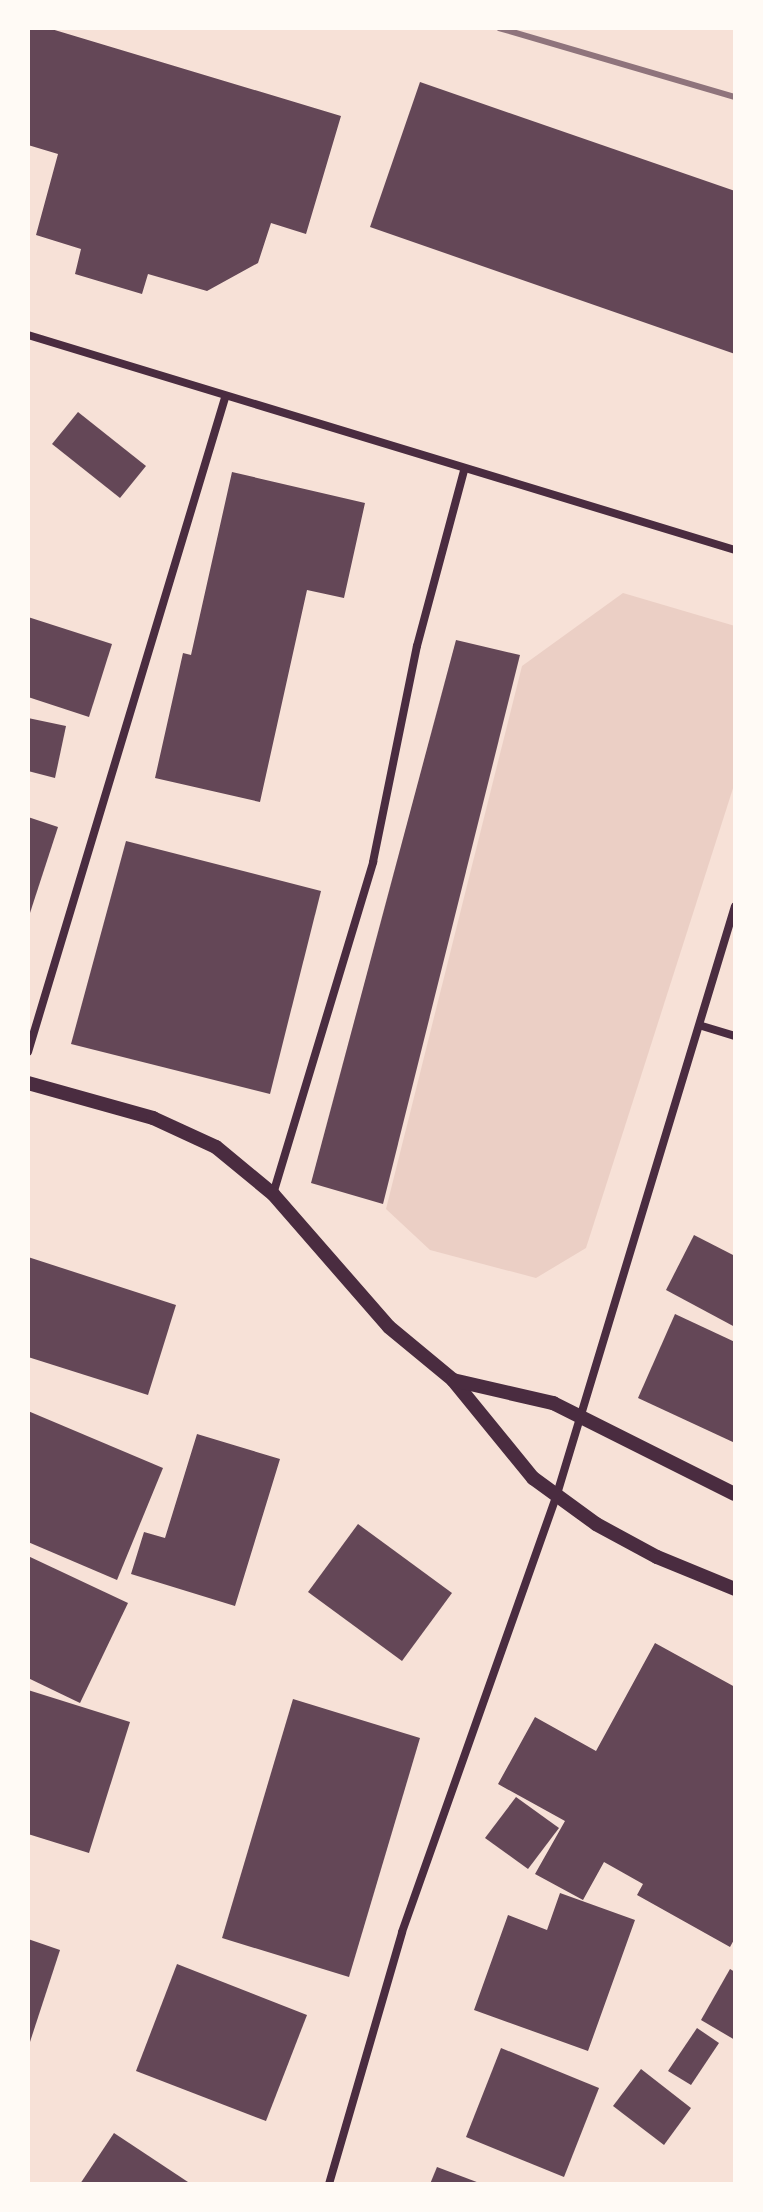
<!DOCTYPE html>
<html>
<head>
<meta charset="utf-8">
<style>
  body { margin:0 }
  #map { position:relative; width:763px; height:2212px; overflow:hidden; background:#f7e1d7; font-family:Karla,sans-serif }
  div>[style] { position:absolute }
  .green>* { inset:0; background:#ebcfc5 }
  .building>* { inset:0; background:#644757 }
  .minor>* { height:8px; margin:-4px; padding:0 4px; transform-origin:4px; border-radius:4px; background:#4a2c40 }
  .tertiary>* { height:14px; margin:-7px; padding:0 7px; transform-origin:7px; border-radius:7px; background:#4a2c40 }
  .rail>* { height:6px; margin:-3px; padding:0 3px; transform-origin:3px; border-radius:3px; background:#8f747c }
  span { translate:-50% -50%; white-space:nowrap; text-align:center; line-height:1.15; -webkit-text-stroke:7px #fffaf5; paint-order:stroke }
  .frame { position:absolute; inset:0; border:30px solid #fffaf5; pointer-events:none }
</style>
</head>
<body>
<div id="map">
  <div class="green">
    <i style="clip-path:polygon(623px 593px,735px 626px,735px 782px,586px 1248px,536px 1278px,430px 1250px,386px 1209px,522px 666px)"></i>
  </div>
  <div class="building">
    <i style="clip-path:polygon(28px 28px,48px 28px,341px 116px,306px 234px,271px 223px,258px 263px,207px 291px,148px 274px,142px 294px,75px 274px,81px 249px,36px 235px,58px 154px,28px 145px)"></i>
    <i style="clip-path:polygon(420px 82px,735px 191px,735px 354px,370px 227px)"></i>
    <i style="clip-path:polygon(78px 412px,146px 466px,120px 498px,52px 444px)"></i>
    <i style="clip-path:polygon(232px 472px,365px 503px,344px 598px,307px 590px,260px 802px,155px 778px,183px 653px,191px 655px)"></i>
    <i style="clip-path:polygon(28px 617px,112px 644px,89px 717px,28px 697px)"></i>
    <i style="clip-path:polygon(456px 640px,520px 655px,383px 1204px,311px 1183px)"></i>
    <i style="clip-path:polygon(28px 718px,66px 726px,55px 778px,28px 771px)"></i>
    <i style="clip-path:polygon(28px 817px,58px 827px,29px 916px,28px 916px)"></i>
    <i style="clip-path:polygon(126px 841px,321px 891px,270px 1094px,71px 1044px)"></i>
    <i style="clip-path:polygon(694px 1235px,735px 1256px,735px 1327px,666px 1290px)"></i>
    <i style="clip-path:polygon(28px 1257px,176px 1305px,148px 1395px,28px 1357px)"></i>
    <i style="clip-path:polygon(675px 1314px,735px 1342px,735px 1443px,638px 1398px)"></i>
    <i style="clip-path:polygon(28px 1411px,163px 1468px,117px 1580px,28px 1542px)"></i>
    <i style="clip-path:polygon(197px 1434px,280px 1459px,235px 1606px,131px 1574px,144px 1532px,165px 1538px)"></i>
    <i style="clip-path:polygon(358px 1524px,452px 1593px,402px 1661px,308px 1592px)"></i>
    <i style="clip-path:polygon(28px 1556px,128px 1603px,80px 1703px,28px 1678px)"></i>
    <i style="clip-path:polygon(655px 1643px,735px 1687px,735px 1938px,730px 1947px,637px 1895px,643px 1884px,604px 1862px,583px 1900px,535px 1874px,565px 1821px,498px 1784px,535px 1717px,596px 1751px)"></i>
    <i style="clip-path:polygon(28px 1690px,130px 1722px,89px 1853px,28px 1834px)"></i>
    <i style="clip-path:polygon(293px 1699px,420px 1738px,349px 1977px,222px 1938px)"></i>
    <i style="clip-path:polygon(516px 1797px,559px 1828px,528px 1869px,485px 1838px)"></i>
    <i style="clip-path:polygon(560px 1893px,635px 1920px,588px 2051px,474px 2010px,508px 1915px,547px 1930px)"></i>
    <i style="clip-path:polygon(28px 1939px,60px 1950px,29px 2045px,28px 2044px)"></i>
    <i style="clip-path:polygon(177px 1964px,307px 2015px,266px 2121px,136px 2071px)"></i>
    <i style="clip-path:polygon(730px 1969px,735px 1972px,735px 2040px,701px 2020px)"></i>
    <i style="clip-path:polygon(697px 2028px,719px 2043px,691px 2085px,668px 2071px)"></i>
    <i style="clip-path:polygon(501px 2048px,599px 2088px,564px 2177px,466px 2137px)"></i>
    <i style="clip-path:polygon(641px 2069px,691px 2108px,664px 2145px,613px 2106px)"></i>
    <i style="clip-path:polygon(114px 2133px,191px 2184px,80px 2184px)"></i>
    <i style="clip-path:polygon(437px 2167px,482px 2184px,430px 2184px)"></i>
  </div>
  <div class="minor">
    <i style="left:28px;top:335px;width:739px;rotate:16.91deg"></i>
    <i style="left:702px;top:1026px;width:34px;rotate:17deg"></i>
    <i style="left:28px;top:1052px;width:683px;rotate:-73.24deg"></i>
    <i style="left:273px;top:1194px;width:347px;rotate:-73.2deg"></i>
    <i style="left:373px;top:862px;width:220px;rotate:-78.5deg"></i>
    <i style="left:417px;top:646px;width:182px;rotate:-75deg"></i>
    <i style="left:329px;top:2184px;width:262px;rotate:-73.8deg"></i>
    <i style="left:402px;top:1932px;width:465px;rotate:-70.5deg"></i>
    <i style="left:557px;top:1494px;width:614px;rotate:-73.16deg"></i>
  </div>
  <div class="tertiary">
    <i style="left:28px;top:1083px;width:130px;rotate:15.6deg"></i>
    <i style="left:153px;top:1118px;width:69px;rotate:24.7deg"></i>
    <i style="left:216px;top:1147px;width:74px;rotate:39.5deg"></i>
    <i style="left:273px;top:1194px;width:176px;rotate:48.9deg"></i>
    <i style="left:389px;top:1327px;width:83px;rotate:39.6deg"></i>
    <i style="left:453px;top:1380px;width:127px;rotate:50.8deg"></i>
    <i style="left:533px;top:1478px;width:78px;rotate:36.1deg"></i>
    <i style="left:596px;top:1524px;width:69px;rotate:28.4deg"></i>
    <i style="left:657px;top:1557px;width:84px;rotate:22.3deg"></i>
    <i style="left:453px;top:1380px;width:103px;rotate:13deg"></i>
    <i style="left:553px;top:1403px;width:203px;rotate:26.6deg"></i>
  </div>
  <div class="rail">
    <i style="left:499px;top:28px;width:246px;rotate:16.3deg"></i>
  </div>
  <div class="frame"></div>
</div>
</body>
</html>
